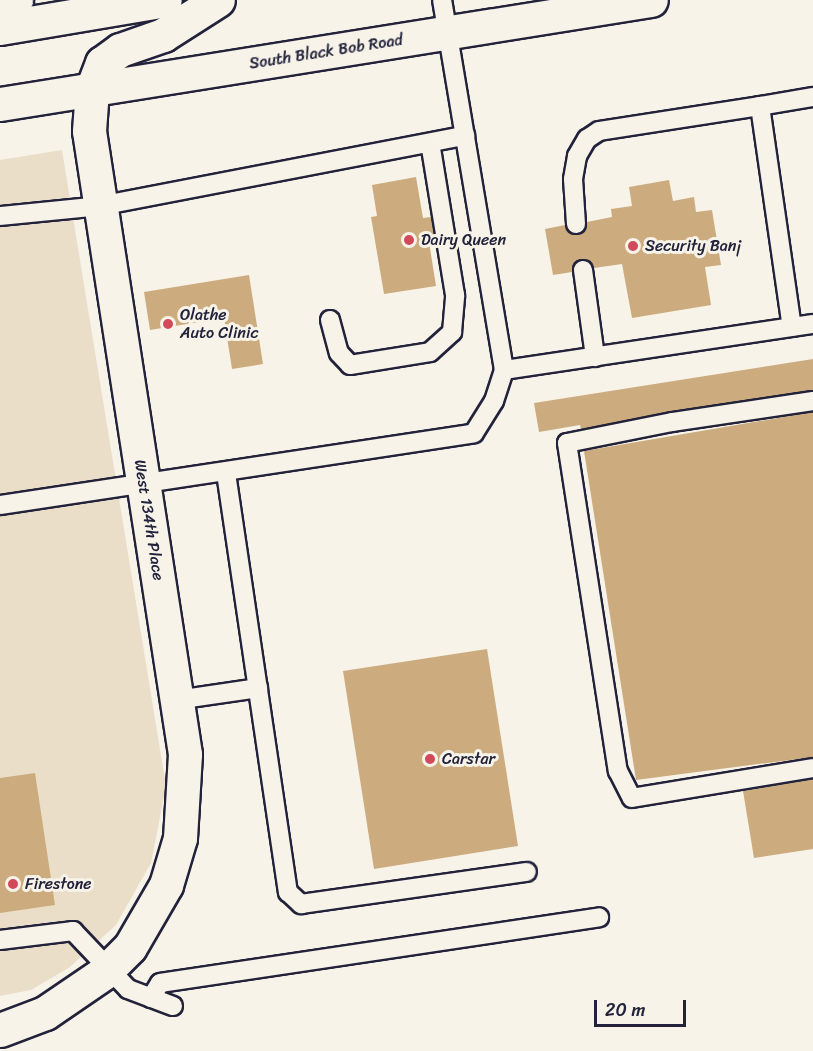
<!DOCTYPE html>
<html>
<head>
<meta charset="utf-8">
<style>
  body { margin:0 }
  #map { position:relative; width:813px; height:1051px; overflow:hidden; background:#f7f3e8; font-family:Sriracha,sans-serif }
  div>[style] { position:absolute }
  .built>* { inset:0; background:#eadec8 }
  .building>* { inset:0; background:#ccac7f }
  .roads { filter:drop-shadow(2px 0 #22223b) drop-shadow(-2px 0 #22223b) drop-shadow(0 2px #22223b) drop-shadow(0 -2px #22223b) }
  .lane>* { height:18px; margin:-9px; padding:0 9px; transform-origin:9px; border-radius:9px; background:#f7f3e8 }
  .street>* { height:33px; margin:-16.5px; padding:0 16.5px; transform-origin:16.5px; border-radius:16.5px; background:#f7f3e8 }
  .secondary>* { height:33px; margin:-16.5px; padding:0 16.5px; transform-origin:16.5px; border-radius:16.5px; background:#f7f3e8 }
  .dots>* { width:16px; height:16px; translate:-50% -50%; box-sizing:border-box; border:3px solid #f7f3e8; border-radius:50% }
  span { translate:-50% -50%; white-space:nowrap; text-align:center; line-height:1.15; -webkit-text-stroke:6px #f7f3e8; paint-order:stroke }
  .street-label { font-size:16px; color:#22223b }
  .poi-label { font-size:16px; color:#22223b }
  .left { translate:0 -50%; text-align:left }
  .scale { position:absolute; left:594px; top:1000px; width:92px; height:27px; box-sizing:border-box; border:3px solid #22223b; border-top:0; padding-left:8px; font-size:18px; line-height:21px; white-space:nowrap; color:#22223b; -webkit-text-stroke:4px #f7f3e8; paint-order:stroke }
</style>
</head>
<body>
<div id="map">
  <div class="built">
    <i style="clip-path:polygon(62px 150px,166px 786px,151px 863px,116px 925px,70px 967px,31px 990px,0 996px,0 160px)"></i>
  </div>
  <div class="building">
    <i style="clip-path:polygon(416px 177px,423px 218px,431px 217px,435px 241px,429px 242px,436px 286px,384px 294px,371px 217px,377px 216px,372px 185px)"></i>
    <i style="clip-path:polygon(669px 180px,673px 201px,694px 197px,696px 212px,712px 210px,721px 265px,705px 267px,711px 305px,632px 318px,622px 264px,594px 268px,588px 260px,581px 259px,573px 265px,572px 272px,553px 275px,545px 229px,565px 225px,572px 234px,582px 234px,587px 222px,612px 217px,611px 209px,632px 206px,629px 187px)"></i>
    <i style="clip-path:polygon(249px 275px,263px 364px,232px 369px,224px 318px,150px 330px,144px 292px)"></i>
    <i style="clip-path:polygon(813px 359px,813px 390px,581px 429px,580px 425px,539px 432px,534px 403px)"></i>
    <i style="clip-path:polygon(813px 412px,813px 757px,636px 780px,584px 451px)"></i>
    <i style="clip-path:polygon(487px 649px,518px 846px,374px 869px,343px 671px)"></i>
    <i style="clip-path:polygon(35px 773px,55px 905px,0 913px,0 778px)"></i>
    <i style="clip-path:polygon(813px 779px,813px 849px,754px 858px,743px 791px)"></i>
  </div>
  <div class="roads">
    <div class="lane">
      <i style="left:760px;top:106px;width:54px;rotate:-9.6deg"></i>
      <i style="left:0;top:216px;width:100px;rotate:-5.7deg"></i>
      <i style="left:100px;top:206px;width:372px;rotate:-10.9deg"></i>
      <i style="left:576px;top:224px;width:45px;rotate:-93.8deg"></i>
      <i style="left:573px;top:179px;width:23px;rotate:-80deg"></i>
      <i style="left:577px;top:156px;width:20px;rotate:-60deg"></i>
      <i style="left:587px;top:139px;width:14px;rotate:-34deg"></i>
      <i style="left:599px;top:131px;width:163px;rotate:-8.8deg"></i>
      <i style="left:760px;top:106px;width:223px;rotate:81.8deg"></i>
      <i style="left:583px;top:270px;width:88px;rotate:82.1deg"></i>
      <i style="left:330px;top:320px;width:34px;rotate:75deg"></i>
      <i style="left:339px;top:353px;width:16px;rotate:47deg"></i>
      <i style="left:350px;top:365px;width:81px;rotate:-9.2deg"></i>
      <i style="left:430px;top:352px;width:30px;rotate:-42deg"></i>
      <i style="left:452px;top:332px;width:37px;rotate:-85deg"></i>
      <i style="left:455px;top:295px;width:154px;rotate:-99.3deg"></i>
      <i style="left:504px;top:370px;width:312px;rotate:-8.5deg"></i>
      <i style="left:813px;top:401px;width:143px;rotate:171.5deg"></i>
      <i style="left:672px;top:422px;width:107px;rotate:168.7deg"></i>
      <i style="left:567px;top:443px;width:332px;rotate:81.2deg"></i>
      <i style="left:618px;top:771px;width:30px;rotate:63deg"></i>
      <i style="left:632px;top:798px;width:183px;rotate:-9.4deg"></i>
      <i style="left:226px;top:473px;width:424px;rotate:81.6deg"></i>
      <i style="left:288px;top:892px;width:18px;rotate:43deg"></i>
      <i style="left:301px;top:904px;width:228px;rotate:-8.1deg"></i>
      <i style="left:0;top:505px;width:479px;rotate:-8.6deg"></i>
      <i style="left:474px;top:433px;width:38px;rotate:-58deg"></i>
      <i style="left:494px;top:401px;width:33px;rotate:-72deg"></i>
      <i style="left:504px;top:370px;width:375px;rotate:-99.5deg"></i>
      <i style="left:176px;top:700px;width:83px;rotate:-8.3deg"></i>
      <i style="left:0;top:940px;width:74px;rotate:-7deg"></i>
      <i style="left:73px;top:931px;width:80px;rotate:46.5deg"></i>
      <i style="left:128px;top:989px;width:48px;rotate:20.7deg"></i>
      <i style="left:151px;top:998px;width:17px;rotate:-59deg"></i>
      <i style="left:160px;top:983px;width:444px;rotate:-8.5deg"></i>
    </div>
    <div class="street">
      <i style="left:0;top:12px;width:20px;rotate:-37deg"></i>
      <i style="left:0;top:1030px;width:48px;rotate:-20.7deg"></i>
      <i style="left:45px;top:1013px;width:73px;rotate:-34.3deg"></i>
      <i style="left:105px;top:972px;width:35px;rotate:-45deg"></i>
      <i style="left:130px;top:947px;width:72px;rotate:-59.9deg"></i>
      <i style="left:166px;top:885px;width:49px;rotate:-73.4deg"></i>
      <i style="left:180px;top:838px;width:84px;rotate:-86.6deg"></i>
      <i style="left:185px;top:754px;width:630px;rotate:-98.76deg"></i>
      <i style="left:89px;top:131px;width:42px;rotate:-85.9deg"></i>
      <i style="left:92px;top:89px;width:28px;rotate:-69deg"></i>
      <i style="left:102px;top:63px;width:22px;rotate:-36deg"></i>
      <i style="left:120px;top:50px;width:46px;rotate:-19.2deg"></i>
      <i style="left:163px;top:35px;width:65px;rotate:-32.5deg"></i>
    </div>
    <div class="secondary">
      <i style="left:0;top:28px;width:167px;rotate:-9.6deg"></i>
      <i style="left:0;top:104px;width:659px;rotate:-9.08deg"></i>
    </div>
  </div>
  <div class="dots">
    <i style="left:409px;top:240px;background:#d1495b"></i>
    <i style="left:633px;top:246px;background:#d1495b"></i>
    <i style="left:168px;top:324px;background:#d1495b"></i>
    <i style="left:430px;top:759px;background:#d1495b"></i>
    <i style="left:13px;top:884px;background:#d1495b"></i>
  </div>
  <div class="street-label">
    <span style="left:326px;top:52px;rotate:-9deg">South Black Bob Road</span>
    <span style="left:149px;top:520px;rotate:81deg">West 134th Place</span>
  </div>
  <div class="poi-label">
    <span class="left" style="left:421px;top:240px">Dairy Queen</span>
    <span class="left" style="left:645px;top:246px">Security Banj</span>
    <span class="left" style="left:180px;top:324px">Olathe<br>Auto Clinic</span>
    <span class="left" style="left:442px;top:759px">Carstar</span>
    <span class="left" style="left:25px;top:884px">Firestone</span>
  </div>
  <div class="scale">20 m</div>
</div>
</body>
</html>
